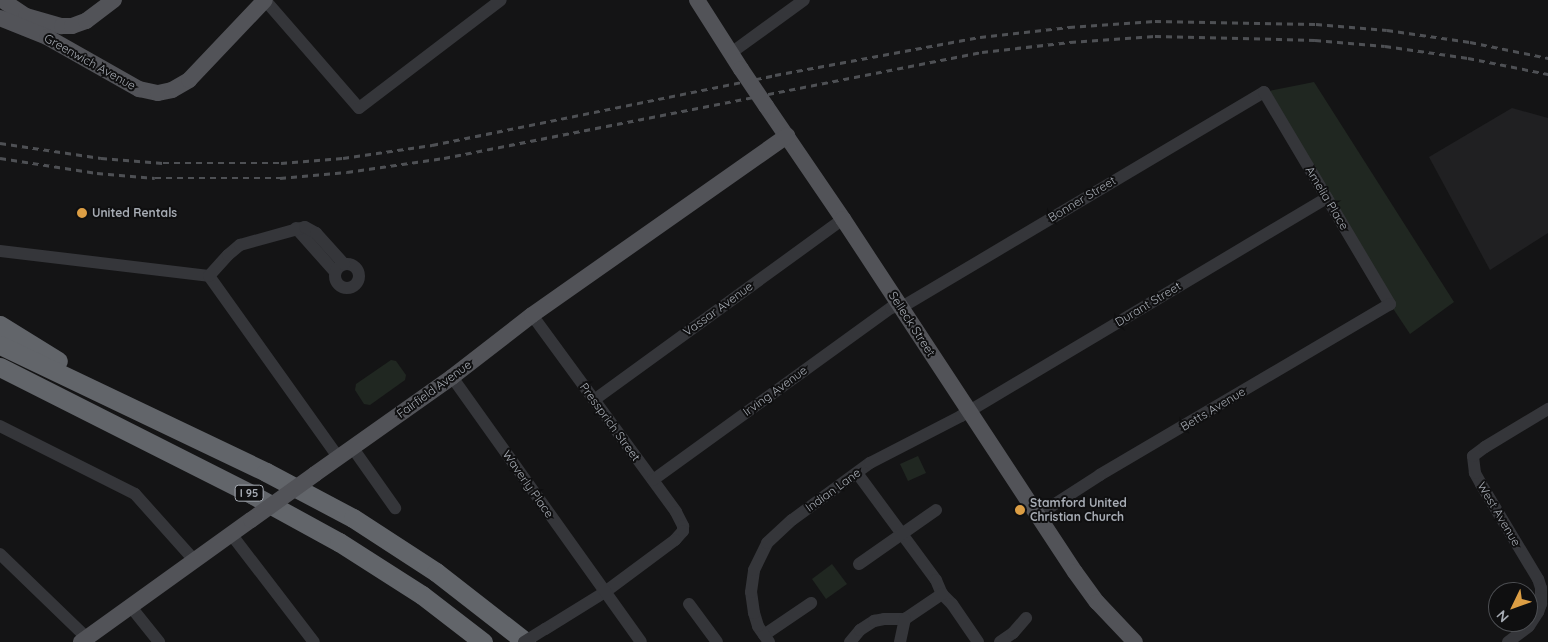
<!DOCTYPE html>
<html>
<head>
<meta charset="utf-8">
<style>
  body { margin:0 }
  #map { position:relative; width:1548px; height:642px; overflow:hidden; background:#141415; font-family:Quicksand,sans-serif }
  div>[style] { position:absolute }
  .built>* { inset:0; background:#202022 }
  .green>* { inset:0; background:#202721 }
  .minor>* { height:12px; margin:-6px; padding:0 6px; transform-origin:6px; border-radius:6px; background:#35363a }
  .minor>.ring { margin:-6px; padding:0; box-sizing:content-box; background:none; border:12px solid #35363a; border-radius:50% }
  .major>* { height:16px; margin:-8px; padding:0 8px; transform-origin:8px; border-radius:8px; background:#525358 }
  .highway>* { height:19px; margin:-9.5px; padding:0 9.5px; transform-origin:9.5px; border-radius:9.5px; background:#62656a }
  .rail>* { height:2.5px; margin-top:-1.25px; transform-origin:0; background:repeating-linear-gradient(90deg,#4e5054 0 6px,transparent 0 11px) }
  .minor-bridge>* { height:12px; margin:-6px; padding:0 6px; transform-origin:6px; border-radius:6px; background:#35363a }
  .major-bridge>* { height:16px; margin:-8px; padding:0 8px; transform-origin:8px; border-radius:8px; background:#525358 }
  .dots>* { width:14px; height:14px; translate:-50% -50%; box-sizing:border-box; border:2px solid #0f0f10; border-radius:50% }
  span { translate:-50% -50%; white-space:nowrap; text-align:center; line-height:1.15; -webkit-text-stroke:4px #0f0f10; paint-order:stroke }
  .shield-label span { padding:1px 4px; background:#0f0f10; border:1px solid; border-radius:4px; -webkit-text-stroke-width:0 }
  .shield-label { font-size:11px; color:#a7acb4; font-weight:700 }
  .street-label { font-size:12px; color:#a7acb4 }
  .poi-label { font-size:12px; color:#a7acb4; font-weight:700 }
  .left { translate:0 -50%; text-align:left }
  .north { position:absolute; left:1488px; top:582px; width:50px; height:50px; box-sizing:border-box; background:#0f0f10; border:1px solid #4c4e52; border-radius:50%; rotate:228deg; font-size:14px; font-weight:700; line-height:20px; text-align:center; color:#a7acb4 }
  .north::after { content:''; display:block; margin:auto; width:18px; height:22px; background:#dc9e44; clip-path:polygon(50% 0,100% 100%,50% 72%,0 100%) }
</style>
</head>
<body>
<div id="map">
  <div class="built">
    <i style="clip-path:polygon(1512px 108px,1548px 118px,1548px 233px,1490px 270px,1429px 157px)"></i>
  </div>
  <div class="green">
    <i style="clip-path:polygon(1314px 82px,1454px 302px,1410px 334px,1390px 304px,1264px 92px)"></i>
    <i style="clip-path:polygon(391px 360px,396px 361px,406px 375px,405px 380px,370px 405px,364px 404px,355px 390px,356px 384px)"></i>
    <i style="clip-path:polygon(918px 456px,926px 473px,908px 481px,900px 464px)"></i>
    <i style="clip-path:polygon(832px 564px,847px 584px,826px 599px,812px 579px)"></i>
  </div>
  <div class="minor">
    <i style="left:265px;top:0;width:143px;rotate:49deg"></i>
    <i style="left:359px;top:108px;width:178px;rotate:-37.3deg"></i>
    <i style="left:731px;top:53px;width:90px;rotate:-36deg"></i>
    <i style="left:296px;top:228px;width:59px;rotate:48.4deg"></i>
    <i style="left:0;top:251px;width:210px;rotate:6.8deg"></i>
    <i style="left:209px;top:276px;width:222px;rotate:54.5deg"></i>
    <i class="ring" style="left:335px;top:264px;width:12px;height:12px"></i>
    <i style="left:209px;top:276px;width:28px;rotate:-48deg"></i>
    <i style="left:228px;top:255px;width:16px;rotate:-40deg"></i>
    <i style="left:240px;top:245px;width:67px;rotate:-15.5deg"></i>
    <i style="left:305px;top:227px;width:13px;rotate:29deg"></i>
    <i style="left:316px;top:233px;width:42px;rotate:47.9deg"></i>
    <i style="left:532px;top:315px;width:244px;rotate:53.8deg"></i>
    <i style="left:676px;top:512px;width:16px;rotate:63deg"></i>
    <i style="left:683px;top:526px;width:5px;rotate:90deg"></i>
    <i style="left:683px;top:531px;width:12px;rotate:132deg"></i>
    <i style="left:675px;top:540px;width:87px;rotate:143.4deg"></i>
    <i style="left:605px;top:592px;width:70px;rotate:148.3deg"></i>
    <i style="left:452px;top:377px;width:325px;rotate:54.5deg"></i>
    <i style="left:594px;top:400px;width:308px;rotate:-36deg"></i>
    <i style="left:0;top:426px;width:151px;rotate:26.7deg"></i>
    <i style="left:135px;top:494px;width:90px;rotate:48.2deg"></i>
    <i style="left:352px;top:447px;width:75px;rotate:54.8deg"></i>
    <i style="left:857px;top:473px;width:133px;rotate:53.6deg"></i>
    <i style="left:936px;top:580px;width:15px;rotate:67deg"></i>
    <i style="left:942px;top:594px;width:14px;rotate:45deg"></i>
    <i style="left:952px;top:604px;width:46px;rotate:55.6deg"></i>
    <i style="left:653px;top:480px;width:294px;rotate:-35.9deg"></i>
    <i style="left:891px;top:308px;width:16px;rotate:-14deg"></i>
    <i style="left:907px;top:304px;width:415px;rotate:-30.7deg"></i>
    <i style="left:1264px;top:92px;width:247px;rotate:59.3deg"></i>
    <i style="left:1390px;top:304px;width:337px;rotate:149.5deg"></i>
    <i style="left:1100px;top:475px;width:74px;rotate:147.2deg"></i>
    <i style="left:231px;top:534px;width:136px;rotate:52.5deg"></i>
    <i style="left:0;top:554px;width:121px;rotate:44deg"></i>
    <i style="left:859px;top:564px;width:94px;rotate:-35deg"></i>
    <i style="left:689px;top:604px;width:47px;rotate:53.6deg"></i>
    <i style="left:131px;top:607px;width:45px;rotate:51.3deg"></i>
    <i style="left:905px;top:619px;width:45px;rotate:-34deg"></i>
    <i style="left:764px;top:635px;width:57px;rotate:-34.2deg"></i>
    <i style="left:769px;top:642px;width:19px;rotate:-125deg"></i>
    <i style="left:758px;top:626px;width:14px;rotate:-107deg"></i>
    <i style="left:754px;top:613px;width:21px;rotate:-98deg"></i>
    <i style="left:751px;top:592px;width:22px;rotate:-82deg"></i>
    <i style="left:754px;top:570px;width:30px;rotate:-64deg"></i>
    <i style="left:767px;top:543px;width:34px;rotate:-43deg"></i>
    <i style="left:792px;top:520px;width:97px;rotate:-36.2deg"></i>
    <i style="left:870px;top:463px;width:102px;rotate:-27.3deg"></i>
    <i style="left:961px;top:416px;width:426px;rotate:-30.8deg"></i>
    <i style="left:850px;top:642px;width:16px;rotate:-50deg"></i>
    <i style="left:860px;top:630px;width:17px;rotate:-33deg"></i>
    <i style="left:874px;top:621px;width:10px;rotate:-11deg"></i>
    <i style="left:884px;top:619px;width:21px"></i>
    <i style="left:900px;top:642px;width:24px;rotate:-78deg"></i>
    <i style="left:1000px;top:642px;width:16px;rotate:-35deg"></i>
    <i style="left:1013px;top:633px;width:20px;rotate:-49deg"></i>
    <i style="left:1508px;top:642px;width:26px;rotate:-37deg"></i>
    <i style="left:1529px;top:626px;width:17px;rotate:-57deg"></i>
    <i style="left:1538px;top:612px;width:9px;rotate:-69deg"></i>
    <i style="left:1541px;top:604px;width:16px;rotate:-90deg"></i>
    <i style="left:1541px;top:588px;width:9px;rotate:-108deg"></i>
    <i style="left:1538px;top:579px;width:111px;rotate:-121deg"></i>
    <i style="left:1481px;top:484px;width:13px;rotate:-119deg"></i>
    <i style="left:1475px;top:473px;width:17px;rotate:-97deg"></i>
    <i style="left:1473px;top:456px;width:15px;rotate:-37deg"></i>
    <i style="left:1485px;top:447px;width:74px;rotate:-31.1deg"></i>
  </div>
  <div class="major">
    <i style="left:2px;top:0;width:29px;rotate:34deg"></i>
    <i style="left:26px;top:16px;width:37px;rotate:16deg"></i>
    <i style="left:62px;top:26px;width:10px"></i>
    <i style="left:72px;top:26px;width:15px;rotate:-20deg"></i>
    <i style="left:86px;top:21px;width:35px;rotate:-37deg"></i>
    <i style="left:697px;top:0;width:82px;rotate:57.5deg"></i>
    <i style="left:0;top:18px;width:51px;rotate:22deg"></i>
    <i style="left:47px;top:37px;width:106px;rotate:29.5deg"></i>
    <i style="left:139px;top:89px;width:19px;rotate:12deg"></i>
    <i style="left:158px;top:93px;width:14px;rotate:-12deg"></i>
    <i style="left:172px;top:90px;width:20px;rotate:-30deg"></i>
    <i style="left:189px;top:80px;width:110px;rotate:-46.5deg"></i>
    <i style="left:766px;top:106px;width:137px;rotate:55.7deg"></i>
    <i style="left:843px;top:219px;width:422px;rotate:56.7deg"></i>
    <i style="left:1075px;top:572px;width:37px;rotate:54deg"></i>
    <i style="left:1097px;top:602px;width:55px;rotate:46.5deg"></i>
    <i style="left:315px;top:474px;width:168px;rotate:-35.3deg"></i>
    <i style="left:452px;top:377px;width:101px;rotate:-37.8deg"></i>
    <i style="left:532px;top:315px;width:312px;rotate:-35.1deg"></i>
    <i style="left:81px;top:642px;width:209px;rotate:-35.7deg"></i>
  </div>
  <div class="highway">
    <i style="left:0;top:325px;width:68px;rotate:31.8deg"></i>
    <i style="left:0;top:345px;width:295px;rotate:25.5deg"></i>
    <i style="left:266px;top:472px;width:98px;rotate:27.9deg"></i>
    <i style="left:353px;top:518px;width:99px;rotate:33deg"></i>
    <i style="left:436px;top:572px;width:114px;rotate:37.9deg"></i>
    <i style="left:0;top:367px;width:284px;rotate:26.8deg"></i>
    <i style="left:253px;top:495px;width:98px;rotate:28.7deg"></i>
    <i style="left:339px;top:542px;width:98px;rotate:32.6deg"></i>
    <i style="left:422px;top:595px;width:77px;rotate:37.6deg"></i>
  </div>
  <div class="rail">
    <i style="left:0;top:143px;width:102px;rotate:8.4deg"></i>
    <i style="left:101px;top:158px;width:62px;rotate:4.6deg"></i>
    <i style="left:163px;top:163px;width:118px"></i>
    <i style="left:281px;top:163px;width:62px;rotate:-4.6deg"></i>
    <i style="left:343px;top:158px;width:90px;rotate:-8.3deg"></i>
    <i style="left:432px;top:145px;width:350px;rotate:-11.5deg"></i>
    <i style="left:775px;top:75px;width:208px;rotate:-10.5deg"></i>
    <i style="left:980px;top:37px;width:90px;rotate:-6.4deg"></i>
    <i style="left:1069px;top:27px;width:86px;rotate:-4deg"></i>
    <i style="left:1155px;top:21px;width:161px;rotate:1.1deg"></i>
    <i style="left:1316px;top:24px;width:71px;rotate:4.8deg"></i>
    <i style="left:1387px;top:30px;width:84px;rotate:8.2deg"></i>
    <i style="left:1470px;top:42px;width:80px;rotate:11.6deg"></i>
    <i style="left:0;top:158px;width:98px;rotate:8.8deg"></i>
    <i style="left:97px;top:173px;width:58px;rotate:4.9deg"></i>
    <i style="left:155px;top:178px;width:125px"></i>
    <i style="left:280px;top:178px;width:67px;rotate:-5.1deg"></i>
    <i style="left:347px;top:172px;width:98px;rotate:-8.2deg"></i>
    <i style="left:444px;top:158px;width:548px;rotate:-11.15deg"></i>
    <i style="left:982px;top:52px;width:89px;rotate:-6.5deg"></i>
    <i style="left:1070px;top:42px;width:85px;rotate:-4deg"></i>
    <i style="left:1155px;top:36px;width:160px;rotate:1.4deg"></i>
    <i style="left:1315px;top:40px;width:70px;rotate:4.9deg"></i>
    <i style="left:1385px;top:46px;width:84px;rotate:8.2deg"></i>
    <i style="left:1468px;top:58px;width:82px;rotate:11.3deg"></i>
  </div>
  <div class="minor-bridge">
    <i style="left:524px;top:642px;width:25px;rotate:-32deg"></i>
  </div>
  <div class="major-bridge">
    <i style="left:741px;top:69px;width:45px;rotate:56deg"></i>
    <i style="left:251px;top:520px;width:79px;rotate:-35.7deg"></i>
  </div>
  <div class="dots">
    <i style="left:82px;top:213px;background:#dc9e44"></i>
    <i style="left:1020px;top:510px;background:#dc9e44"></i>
  </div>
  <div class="shield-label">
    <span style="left:249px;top:493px">I 95</span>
  </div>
  <div class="street-label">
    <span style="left:90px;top:62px;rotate:29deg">Greenwich Avenue</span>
    <span style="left:1327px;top:198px;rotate:59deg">Amelia Place</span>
    <span style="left:1082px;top:199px;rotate:-31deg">Bonner Street</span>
    <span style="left:1148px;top:304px;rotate:-31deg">Durant Street</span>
    <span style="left:718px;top:309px;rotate:-36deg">Vassar Avenue</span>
    <span style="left:912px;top:324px;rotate:57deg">Selleck Street</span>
    <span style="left:434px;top:389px;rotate:-36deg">Fairfield Avenue</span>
    <span style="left:775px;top:391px;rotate:-36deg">Irving Avenue</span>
    <span style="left:1213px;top:409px;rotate:-31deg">Betts Avenue</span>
    <span style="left:610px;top:422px;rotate:54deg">Pressprich Street</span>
    <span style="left:528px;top:484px;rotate:55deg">Waverly Place</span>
    <span style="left:833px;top:490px;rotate:-36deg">Indian Lane</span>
    <span style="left:1499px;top:514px;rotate:59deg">West Avenue</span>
  </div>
  <div class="poi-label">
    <span class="left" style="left:92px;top:213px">United Rentals</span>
    <span class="left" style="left:1030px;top:510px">Stamford United<br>Christian Church</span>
  </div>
  <div class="north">N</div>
</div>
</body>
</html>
